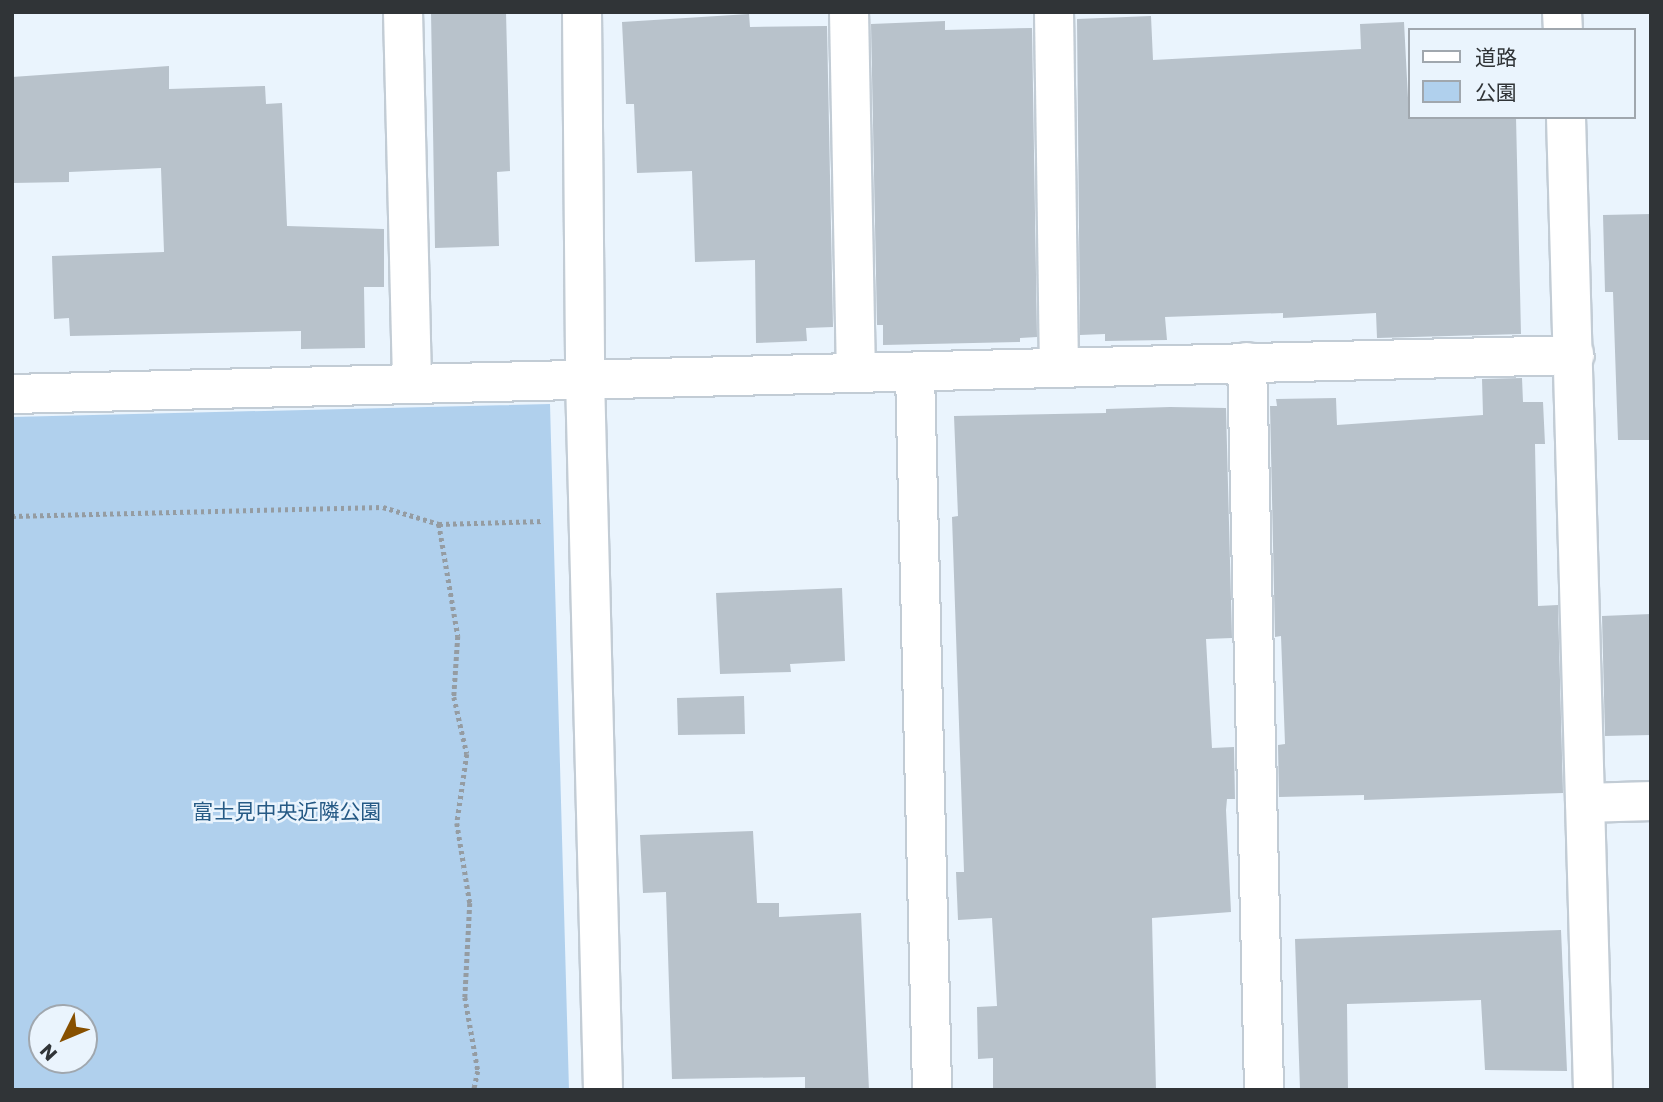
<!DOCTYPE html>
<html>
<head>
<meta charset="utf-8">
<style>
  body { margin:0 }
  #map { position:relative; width:1663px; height:1102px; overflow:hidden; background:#eaf4fd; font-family:Poppins,"Noto Sans JP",sans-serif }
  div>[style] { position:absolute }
  .green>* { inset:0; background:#b0d0ed }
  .building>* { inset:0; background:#b8c2cb }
  .path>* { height:4.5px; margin-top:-2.25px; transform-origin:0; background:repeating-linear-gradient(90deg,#959ca2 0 3.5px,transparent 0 7px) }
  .roads { filter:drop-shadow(2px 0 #c2ccd5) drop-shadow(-2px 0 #c2ccd5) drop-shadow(0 2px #c2ccd5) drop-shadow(0 -2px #c2ccd5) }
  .street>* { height:38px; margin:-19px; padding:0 19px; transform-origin:19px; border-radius:19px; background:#fff }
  span { translate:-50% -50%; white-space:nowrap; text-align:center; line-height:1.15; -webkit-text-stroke:5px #eaf4fd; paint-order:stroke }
  .park-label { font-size:21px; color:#265a85 }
  .frame { position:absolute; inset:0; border:14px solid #303437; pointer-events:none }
  .legend { position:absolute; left:1408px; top:28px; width:228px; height:91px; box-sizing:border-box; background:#eaf4fd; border:2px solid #a0a7ae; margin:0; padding:9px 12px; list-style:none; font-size:21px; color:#303437 }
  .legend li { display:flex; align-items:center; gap:14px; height:35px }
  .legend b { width:35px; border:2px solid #a0a7ae }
  .north { position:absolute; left:28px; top:1004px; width:70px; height:70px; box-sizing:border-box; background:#eaf4fd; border:2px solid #a0a7ae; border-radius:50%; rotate:227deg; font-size:19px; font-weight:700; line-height:28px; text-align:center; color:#303437 }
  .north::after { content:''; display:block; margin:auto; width:24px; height:32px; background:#875000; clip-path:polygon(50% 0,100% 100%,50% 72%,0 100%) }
</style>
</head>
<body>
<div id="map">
  <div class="green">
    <i style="clip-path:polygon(evenodd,550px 404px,569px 1090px,12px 1090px,12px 417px,550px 404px,42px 1018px,84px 1018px,84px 1060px,42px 1060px,42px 1018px)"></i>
  </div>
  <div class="building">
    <i style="clip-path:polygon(431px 12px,506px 12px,510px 171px,497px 172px,499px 246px,435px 248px)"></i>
    <i style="clip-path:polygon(749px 14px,750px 27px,827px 26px,833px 327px,806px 328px,807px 341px,756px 343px,755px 260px,695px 262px,692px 171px,637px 173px,634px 104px,626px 104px,622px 22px)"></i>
    <i style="clip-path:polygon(1151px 16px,1153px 60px,1361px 49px,1360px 24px,1404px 22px,1409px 117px,1516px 117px,1521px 334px,1377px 338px,1376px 313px,1283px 318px,1283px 313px,1165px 317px,1167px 340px,1105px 341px,1105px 334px,1080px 335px,1077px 19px)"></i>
    <i style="clip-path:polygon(945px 21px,945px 30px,1032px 28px,1037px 337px,1020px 338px,1020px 342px,883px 345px,883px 325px,877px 325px,871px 24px)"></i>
    <i style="clip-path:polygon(169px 66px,169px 89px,265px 86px,266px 104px,282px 103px,287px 226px,384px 229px,384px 287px,364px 287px,365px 348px,301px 349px,301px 331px,70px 336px,69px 318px,54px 319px,52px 256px,164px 252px,161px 168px,69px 172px,69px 182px,12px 183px,12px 77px)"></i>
    <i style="clip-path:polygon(1651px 214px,1651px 440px,1618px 440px,1613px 292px,1605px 292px,1603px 215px)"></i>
    <i style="clip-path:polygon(1522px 378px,1523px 402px,1543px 402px,1545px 444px,1535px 444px,1538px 606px,1558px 605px,1563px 793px,1364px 800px,1364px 795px,1279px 797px,1278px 745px,1285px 744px,1281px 636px,1275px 637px,1270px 406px,1277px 406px,1276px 399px,1336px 398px,1337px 425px,1483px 415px,1482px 379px)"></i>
    <i style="clip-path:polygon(1170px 407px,1226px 408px,1232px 638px,1206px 639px,1212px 748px,1234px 747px,1235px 799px,1227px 799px,1226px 810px,1231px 912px,1152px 918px,1156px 1090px,993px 1090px,993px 1058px,978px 1059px,977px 1007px,997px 1006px,992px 918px,958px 920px,956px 872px,964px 872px,952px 517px,958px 516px,954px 416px,1106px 413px,1106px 409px)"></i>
    <i style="clip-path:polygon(842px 588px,845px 661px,790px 664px,791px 672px,720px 674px,716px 593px)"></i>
    <i style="clip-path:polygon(1651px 614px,1651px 735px,1605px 736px,1602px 616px)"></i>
    <i style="clip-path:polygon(744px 696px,745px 734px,678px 735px,677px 698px)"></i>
    <i style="clip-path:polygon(753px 831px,757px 903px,779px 903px,779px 917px,861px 913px,869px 1090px,805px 1090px,805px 1077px,672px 1079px,666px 892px,643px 893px,640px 835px)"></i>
    <i style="clip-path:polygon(1561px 930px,1567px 1071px,1485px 1070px,1481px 1000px,1347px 1004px,1348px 1090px,1300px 1090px,1295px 939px)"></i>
  </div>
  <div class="path">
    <i style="left:12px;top:516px;width:371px;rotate:-1.4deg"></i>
    <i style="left:383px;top:507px;width:59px;rotate:16.9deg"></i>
    <i style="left:439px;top:524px;width:105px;rotate:-1.6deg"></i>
    <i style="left:439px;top:524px;width:114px;rotate:80.4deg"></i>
    <i style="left:458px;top:636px;width:61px;rotate:93.8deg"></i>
    <i style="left:454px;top:697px;width:58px;rotate:77.2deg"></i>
    <i style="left:467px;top:754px;width:70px;rotate:98.2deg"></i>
    <i style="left:457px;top:823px;width:81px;rotate:80.8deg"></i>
    <i style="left:470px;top:903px;width:94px;rotate:93deg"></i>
    <i style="left:465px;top:997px;width:75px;rotate:80deg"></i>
    <i style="left:478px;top:1071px;width:19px;rotate:102deg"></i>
  </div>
  <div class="roads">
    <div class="street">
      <i style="left:403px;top:12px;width:372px;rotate:88.6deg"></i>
      <i style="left:582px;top:12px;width:366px;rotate:89.5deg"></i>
      <i style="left:585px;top:378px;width:712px;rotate:88.55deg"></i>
      <i style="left:849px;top:12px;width:360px;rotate:88.9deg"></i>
      <i style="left:1054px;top:12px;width:354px;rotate:89.2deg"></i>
      <i style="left:1562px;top:12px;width:18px;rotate:87deg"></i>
      <i style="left:1566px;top:117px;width:973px;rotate:88.41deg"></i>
      <i style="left:1247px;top:362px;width:728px;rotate:88.66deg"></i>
      <i style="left:915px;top:372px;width:718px;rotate:88.64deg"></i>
      <i style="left:12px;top:394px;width:1563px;rotate:-1.43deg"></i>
      <i style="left:1585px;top:803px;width:66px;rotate:-1.7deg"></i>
    </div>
  </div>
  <div class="park-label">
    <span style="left:287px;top:812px">富士見中央近隣公園</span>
  </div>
  <div class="frame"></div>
  <ul class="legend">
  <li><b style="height:9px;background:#fff"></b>道路</li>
  <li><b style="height:19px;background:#b0d0ed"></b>公園</li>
  </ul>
  <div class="north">N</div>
</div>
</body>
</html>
